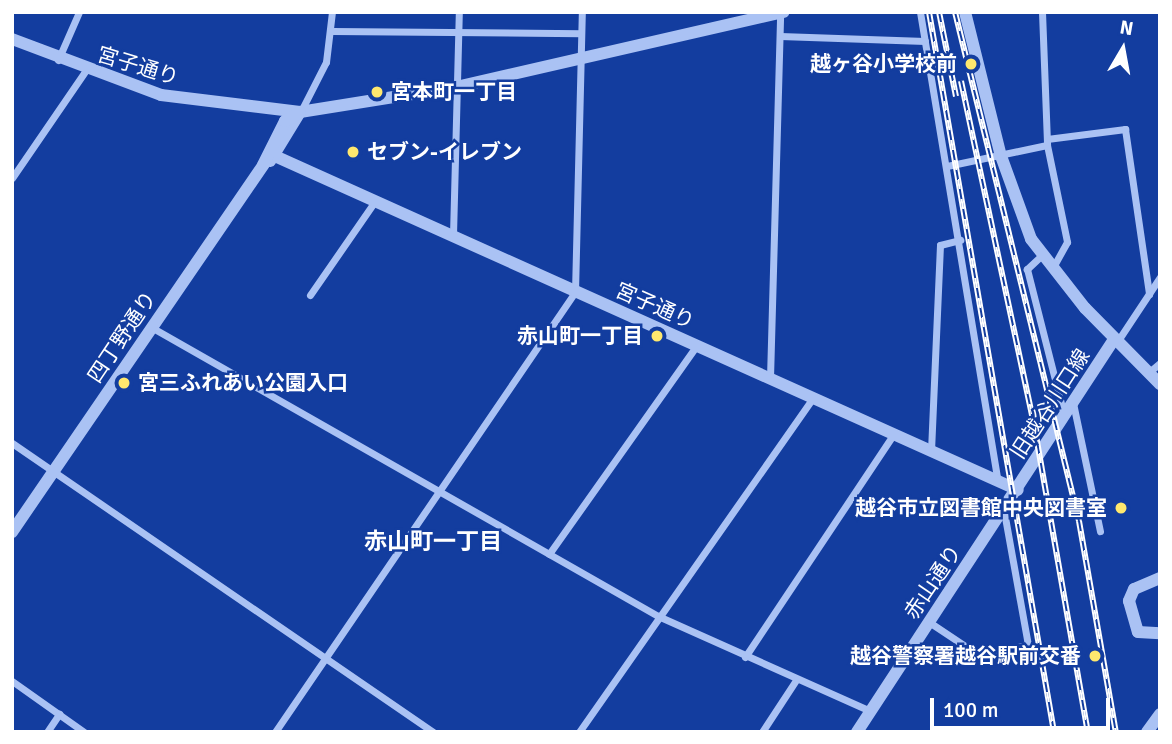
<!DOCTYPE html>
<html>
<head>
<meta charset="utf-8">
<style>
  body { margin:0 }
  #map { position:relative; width:1172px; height:744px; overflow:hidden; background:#133d9f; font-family:Signika,"Noto Sans JP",sans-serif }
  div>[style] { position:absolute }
  .minor>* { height:7px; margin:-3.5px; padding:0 3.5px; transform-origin:3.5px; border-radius:3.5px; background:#aac2f4 }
  .tertiary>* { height:12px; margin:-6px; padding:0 6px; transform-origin:6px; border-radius:6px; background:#aac2f4 }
  .rail>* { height:6px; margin-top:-3px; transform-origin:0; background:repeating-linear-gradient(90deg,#133d9f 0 10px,#fff 0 20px); box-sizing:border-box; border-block:2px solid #fff }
  .dots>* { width:19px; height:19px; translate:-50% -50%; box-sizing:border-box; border:4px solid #133d9f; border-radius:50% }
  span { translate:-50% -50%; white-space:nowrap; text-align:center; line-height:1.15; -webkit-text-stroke:5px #133d9f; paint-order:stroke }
  .poi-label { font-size:21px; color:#fff; font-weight:700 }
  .right { translate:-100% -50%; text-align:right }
  .left { translate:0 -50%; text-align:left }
  .street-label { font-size:21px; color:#fff }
  .neighbourhood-label { font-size:23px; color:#fff; font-weight:700 }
  .frame { position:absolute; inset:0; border:14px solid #fff; pointer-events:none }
  .north { position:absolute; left:1088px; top:14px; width:70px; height:70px; -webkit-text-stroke:5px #133d9f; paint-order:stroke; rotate:10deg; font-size:19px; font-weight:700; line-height:28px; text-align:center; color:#fff }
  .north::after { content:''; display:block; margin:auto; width:24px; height:32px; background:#fff; clip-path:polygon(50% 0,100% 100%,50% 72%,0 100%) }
  .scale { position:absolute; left:930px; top:698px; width:180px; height:32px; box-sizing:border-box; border:4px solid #fff; border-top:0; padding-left:9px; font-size:21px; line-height:24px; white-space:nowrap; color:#fff; -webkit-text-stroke:5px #133d9f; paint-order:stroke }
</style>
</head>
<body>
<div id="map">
  <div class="minor">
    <i style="left:920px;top:12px;width:475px;rotate:80.6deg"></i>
    <i style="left:1042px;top:12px;width:133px;rotate:87.8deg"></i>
    <i style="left:1047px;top:145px;width:99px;rotate:78.3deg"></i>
    <i style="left:1067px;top:242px;width:31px;rotate:119deg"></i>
    <i style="left:332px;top:31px;width:249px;rotate:0.5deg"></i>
    <i style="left:780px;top:36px;width:145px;rotate:2deg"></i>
    <i style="left:58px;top:60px;width:52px;rotate:-66.4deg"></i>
    <i style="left:301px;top:111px;width:55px;rotate:-63deg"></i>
    <i style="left:326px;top:62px;width:50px;rotate:-83.2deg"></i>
    <i style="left:1047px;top:139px;width:79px;rotate:-7.3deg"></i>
    <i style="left:1125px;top:129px;width:167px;rotate:81.7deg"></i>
    <i style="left:947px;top:166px;width:102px;rotate:-11.9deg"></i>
    <i style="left:12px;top:178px;width:131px;rotate:-55.6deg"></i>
    <i style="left:453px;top:235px;width:223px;rotate:-88.5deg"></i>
    <i style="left:1042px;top:255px;width:21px;rotate:137deg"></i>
    <i style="left:1027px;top:269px;width:151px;rotate:75.8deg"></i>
    <i style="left:310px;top:295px;width:114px;rotate:-55.3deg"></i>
    <i style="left:151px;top:327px;width:584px;rotate:29.68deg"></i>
    <i style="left:658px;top:616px;width:232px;rotate:24.1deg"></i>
    <i style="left:1117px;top:342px;width:78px;rotate:-56.5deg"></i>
    <i style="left:1148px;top:373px;width:16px;rotate:-40deg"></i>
    <i style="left:770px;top:378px;width:366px;rotate:-88.4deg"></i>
    <i style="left:1073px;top:403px;width:131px;rotate:78.1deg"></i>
    <i style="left:12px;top:443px;width:511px;rotate:34.47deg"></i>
    <i style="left:931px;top:451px;width:206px;rotate:-87.5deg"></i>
    <i style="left:940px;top:245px;width:21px;rotate:-14deg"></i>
    <i style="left:549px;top:554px;width:255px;rotate:-54.7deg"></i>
    <i style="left:929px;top:622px;width:58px;rotate:33.7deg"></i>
    <i style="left:977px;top:654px;width:52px;rotate:-10deg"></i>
    <i style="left:1028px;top:645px;width:135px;rotate:-100.2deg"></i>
    <i style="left:745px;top:657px;width:268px;rotate:-56.3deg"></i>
    <i style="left:12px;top:681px;width:88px;rotate:35.3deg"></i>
    <i style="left:47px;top:732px;width:22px;rotate:-56deg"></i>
    <i style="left:275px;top:732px;width:533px;rotate:-55.71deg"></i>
    <i style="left:575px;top:292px;width:280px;rotate:-88.6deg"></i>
    <i style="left:579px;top:732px;width:408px;rotate:-55deg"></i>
    <i style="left:762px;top:732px;width:62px;rotate:-56.8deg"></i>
  </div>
  <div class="tertiary">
    <i style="left:965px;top:12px;width:148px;rotate:76deg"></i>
    <i style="left:1001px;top:156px;width:88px;rotate:70.1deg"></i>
    <i style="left:1031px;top:239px;width:88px;rotate:52deg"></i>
    <i style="left:1085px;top:308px;width:107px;rotate:45.4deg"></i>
    <i style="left:12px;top:39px;width:159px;rotate:20.6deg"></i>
    <i style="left:161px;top:95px;width:140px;rotate:7deg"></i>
    <i style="left:300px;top:112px;width:158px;rotate:-9.1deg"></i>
    <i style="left:456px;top:87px;width:336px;rotate:-12.9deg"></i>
    <i style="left:277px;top:157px;width:812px;rotate:24.2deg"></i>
    <i style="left:270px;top:161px;width:57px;rotate:-58.5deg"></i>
    <i style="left:12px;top:532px;width:445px;rotate:-55.6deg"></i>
    <i style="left:263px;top:165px;width:49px;rotate:-63.4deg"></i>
    <i style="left:285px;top:121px;width:17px;rotate:-31deg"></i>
    <i style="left:1160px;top:578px;width:28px;rotate:157deg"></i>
    <i style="left:1134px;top:589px;width:13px;rotate:113deg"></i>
    <i style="left:1129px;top:601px;width:32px;rotate:74deg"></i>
    <i style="left:1138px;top:632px;width:22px;rotate:3deg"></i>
    <i style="left:857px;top:732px;width:470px;rotate:-56.8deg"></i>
    <i style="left:1147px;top:732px;width:22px;rotate:-54deg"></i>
  </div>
  <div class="rail">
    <i style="left:929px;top:12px;width:731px;rotate:80.15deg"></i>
    <i style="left:939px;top:12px;width:86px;rotate:78.6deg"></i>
    <i style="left:955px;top:12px;width:524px;rotate:76.31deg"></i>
    <i style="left:1079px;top:521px;width:214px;rotate:80.1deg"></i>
    <i style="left:961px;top:81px;width:351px;rotate:78deg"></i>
    <i style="left:1034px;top:424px;width:313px;rotate:80.1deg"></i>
  </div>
  <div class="dots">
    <i style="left:971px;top:64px;background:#ffe86e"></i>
    <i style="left:377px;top:92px;background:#ffe86e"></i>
    <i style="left:353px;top:152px;background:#ffe86e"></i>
    <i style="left:657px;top:336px;background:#ffe86e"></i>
    <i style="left:124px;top:383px;background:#ffe86e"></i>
    <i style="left:1121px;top:508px;background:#ffe86e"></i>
    <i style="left:1095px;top:656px;background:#ffe86e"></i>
  </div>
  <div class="poi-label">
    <span class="right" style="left:957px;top:64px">越ヶ谷小学校前</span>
    <span class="left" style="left:391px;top:92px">宮本町一丁目</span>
    <span class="left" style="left:367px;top:152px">セブン-イレブン</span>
    <span class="right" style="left:643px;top:336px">赤山町一丁目</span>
    <span class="left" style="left:138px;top:383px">宮三ふれあい公園入口</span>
    <span class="right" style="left:1107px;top:508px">越谷市立図書館中央図書室</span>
    <span class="right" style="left:1081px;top:656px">越谷警察署越谷駅前交番</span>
  </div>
  <div class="street-label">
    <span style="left:138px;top:66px;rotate:17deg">宮子通り</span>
    <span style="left:655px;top:306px;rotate:24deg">宮子通り</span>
    <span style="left:122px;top:337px;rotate:-56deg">四丁野通り</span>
    <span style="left:1050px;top:404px;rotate:-57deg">旧越谷川口線</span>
    <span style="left:933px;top:582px;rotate:-56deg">赤山通り</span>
  </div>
  <div class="neighbourhood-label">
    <span style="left:433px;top:542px">赤山町一丁目</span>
  </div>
  <div class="frame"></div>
  <div class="north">N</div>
  <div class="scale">100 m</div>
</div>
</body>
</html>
